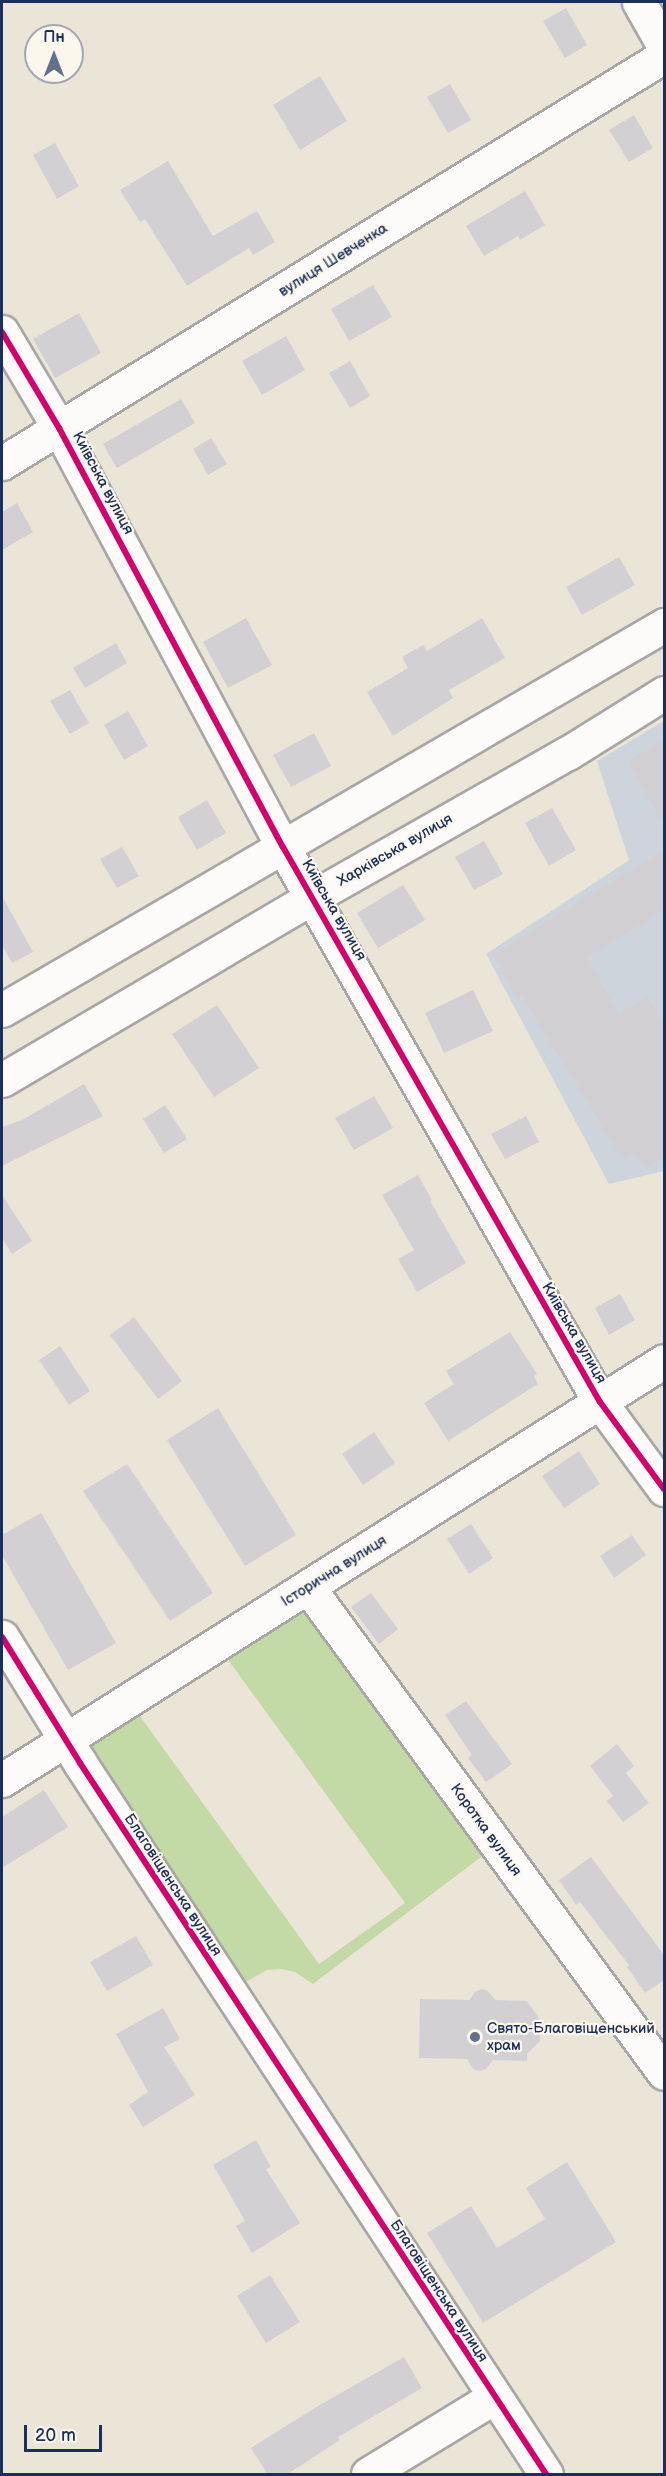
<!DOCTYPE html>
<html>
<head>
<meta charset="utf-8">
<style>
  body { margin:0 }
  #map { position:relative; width:666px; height:2476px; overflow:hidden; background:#ebe5d8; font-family:"Balsamiq Sans",sans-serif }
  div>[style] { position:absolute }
  .industrial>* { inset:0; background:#cdd4db }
  .green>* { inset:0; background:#c3daa7 }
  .building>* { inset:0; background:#d3d0d3 }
  .roads { filter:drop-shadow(2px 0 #a8a7a5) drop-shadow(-2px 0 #a8a7a5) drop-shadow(0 2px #a8a7a5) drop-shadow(0 -2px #a8a7a5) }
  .minor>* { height:33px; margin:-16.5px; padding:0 16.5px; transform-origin:16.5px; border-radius:16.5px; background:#fcfbf9 }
  .cycleway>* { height:6px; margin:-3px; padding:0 3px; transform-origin:3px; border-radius:3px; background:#d6006c }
  .dots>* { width:16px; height:16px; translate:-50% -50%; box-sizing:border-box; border:3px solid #fbf7ec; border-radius:50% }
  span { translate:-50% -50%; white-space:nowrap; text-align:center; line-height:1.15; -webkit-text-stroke:4.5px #fbf7ec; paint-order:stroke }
  .street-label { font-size:15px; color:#1b2f5e }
  .poi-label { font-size:15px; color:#1b2f5e }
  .left { translate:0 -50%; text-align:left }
  .frame { position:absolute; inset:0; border:3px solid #1b2f5e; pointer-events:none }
  .north { position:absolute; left:24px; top:24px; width:60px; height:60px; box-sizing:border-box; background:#fbf7ec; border:2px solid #a1a7b3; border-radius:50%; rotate:0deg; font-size:16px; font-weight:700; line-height:24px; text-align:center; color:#1b2f5e }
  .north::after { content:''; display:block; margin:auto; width:21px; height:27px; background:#646f89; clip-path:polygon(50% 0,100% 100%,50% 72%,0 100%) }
  .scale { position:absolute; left:24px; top:2425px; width:78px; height:27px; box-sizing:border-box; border:3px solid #1b2f5e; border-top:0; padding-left:8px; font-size:18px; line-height:21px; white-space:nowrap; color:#1b2f5e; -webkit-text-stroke:4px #fbf7ec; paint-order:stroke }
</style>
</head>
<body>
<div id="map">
  <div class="industrial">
    <i style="clip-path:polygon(664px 721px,664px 1171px,609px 1184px,486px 954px,629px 860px,597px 761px)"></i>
  </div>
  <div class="green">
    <i style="clip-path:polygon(304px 1607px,485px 1854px,313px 1984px,295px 1972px,281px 1969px,267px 1970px,242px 1984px,84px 1744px,137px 1712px,319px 1964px,405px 1903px,226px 1657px)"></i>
  </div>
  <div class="building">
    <i style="clip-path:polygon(566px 8px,587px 45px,565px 58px,543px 21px)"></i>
    <i style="clip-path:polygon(320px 76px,347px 121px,300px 150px,273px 105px)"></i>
    <i style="clip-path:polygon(450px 84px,471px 120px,448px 133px,427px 97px)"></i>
    <i style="clip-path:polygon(634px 115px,653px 148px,629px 162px,609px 130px)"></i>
    <i style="clip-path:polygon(55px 143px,79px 186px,57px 199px,33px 155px)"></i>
    <i style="clip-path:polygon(168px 161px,213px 236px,257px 211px,275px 242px,253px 255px,249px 248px,187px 286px,145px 219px,140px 222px,120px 190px)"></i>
    <i style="clip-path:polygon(525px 191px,545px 225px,520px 240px,518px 236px,484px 256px,466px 226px)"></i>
    <i style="clip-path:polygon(373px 285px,392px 317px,349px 341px,331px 309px)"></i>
    <i style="clip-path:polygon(79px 313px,101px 353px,55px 378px,33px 339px)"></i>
    <i style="clip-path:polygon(286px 336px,305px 370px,262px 395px,242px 361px)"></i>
    <i style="clip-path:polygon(350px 361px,370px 396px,350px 408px,329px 373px)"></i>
    <i style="clip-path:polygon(181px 399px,195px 423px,117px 468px,103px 444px)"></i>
    <i style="clip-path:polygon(211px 438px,227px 464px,208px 475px,193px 449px)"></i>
    <i style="clip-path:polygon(17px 503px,33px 532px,2px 550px,2px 512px)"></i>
    <i style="clip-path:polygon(619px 557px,635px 585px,582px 615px,566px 587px)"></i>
    <i style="clip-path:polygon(246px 618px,272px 665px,228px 688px,203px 642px)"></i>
    <i style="clip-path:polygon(482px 618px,505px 658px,449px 690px,453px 698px,393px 736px,367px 692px,408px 668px,402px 657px,423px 645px,427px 651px)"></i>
    <i style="clip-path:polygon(116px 643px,127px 663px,85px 688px,73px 668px)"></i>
    <i style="clip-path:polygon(70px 690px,89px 723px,70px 734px,50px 701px)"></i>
    <i style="clip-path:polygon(128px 711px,148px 746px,124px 760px,104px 725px)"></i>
    <i style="clip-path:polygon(314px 733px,331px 766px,291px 787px,273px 755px)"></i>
    <i style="clip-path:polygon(664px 740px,664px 825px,628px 761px)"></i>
    <i style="clip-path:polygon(207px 800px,226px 833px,197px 850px,178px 817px)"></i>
    <i style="clip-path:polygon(552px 808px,576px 850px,549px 866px,525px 823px)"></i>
    <i style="clip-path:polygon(484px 841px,503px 874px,474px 890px,455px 857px)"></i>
    <i style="clip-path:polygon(122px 847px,139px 876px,117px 888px,100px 859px)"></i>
    <i style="clip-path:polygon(664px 850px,664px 910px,587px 957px,619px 1014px,648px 997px,664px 1025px,664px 1157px,646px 1168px,635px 1151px,622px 1158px,522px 996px,518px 998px,492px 955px)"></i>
    <i style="clip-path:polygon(403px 885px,425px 920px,378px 948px,357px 913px)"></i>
    <i style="clip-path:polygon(2px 896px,33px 952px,12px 963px,2px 945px)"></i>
    <i style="clip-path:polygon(473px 990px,493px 1031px,444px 1053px,425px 1013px)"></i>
    <i style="clip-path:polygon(217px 1005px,259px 1068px,214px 1097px,172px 1034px)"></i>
    <i style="clip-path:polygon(84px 1084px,103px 1116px,2px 1166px,2px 1127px,22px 1120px)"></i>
    <i style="clip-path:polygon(374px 1096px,393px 1128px,354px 1150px,335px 1118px)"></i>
    <i style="clip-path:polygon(165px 1105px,187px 1139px,164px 1153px,143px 1119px)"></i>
    <i style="clip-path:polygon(526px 1116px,539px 1142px,505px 1159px,491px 1134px)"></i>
    <i style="clip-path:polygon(418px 1175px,432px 1200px,430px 1201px,466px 1263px,417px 1292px,398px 1259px,414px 1250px,382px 1195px)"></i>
    <i style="clip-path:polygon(2px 1195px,32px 1241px,12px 1254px,2px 1238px)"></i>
    <i style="clip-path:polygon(620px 1294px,635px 1320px,609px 1335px,595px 1308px)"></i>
    <i style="clip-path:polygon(134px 1317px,182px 1381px,158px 1399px,110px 1335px)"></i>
    <i style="clip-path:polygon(510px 1332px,537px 1374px,534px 1376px,538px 1384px,448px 1441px,424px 1403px,454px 1384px,446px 1371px)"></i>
    <i style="clip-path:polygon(60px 1346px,90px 1391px,69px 1405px,39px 1360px)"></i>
    <i style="clip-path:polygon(218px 1408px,296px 1535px,245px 1566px,167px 1440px)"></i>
    <i style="clip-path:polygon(374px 1432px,395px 1463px,363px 1485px,342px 1454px)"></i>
    <i style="clip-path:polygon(579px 1451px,600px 1484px,564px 1508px,542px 1476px)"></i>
    <i style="clip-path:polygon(127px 1464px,213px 1593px,170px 1621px,83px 1491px)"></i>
    <i style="clip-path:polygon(41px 1513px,116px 1643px,68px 1670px,2px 1555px,2px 1535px)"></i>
    <i style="clip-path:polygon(471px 1524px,493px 1558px,469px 1574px,447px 1539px)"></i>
    <i style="clip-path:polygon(632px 1535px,646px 1555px,614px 1578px,600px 1556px)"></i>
    <i style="clip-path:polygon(371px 1593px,398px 1629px,379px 1644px,351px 1607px)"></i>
    <i style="clip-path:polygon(466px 1701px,512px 1764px,486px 1782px,468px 1758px,472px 1755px,445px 1715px)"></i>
    <i style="clip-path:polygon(617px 1744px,634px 1766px,626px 1773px,649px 1803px,623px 1822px,607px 1801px,613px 1796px,590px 1766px)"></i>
    <i style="clip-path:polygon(44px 1790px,68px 1827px,2px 1868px,2px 1817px)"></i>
    <i style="clip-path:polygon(591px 1857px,664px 1955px,664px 1980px,645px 1993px,627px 1967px,629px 1965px,580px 1902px,576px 1905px,559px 1880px)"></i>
    <i style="clip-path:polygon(136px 1936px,153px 1965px,107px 1991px,90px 1962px)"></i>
    <i style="clip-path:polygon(482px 1989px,488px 1991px,495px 2000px,527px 2001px,540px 2020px,540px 2041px,527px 2054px,527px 2061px,493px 2060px,486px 2069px,480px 2071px,473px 2069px,467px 2059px,419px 2058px,420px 1999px,469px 2000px,476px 1991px)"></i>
    <i style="clip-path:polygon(163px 2008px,180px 2039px,164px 2047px,195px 2095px,143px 2127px,129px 2105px,148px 2092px,116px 2034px)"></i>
    <i style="clip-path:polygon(256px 2140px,271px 2167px,266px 2169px,300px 2223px,252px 2253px,236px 2226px,245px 2221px,213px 2165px)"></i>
    <i style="clip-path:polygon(567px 2162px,616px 2242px,483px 2323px,427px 2233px,471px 2206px,497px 2248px,545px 2219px,526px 2188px)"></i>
    <i style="clip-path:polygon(270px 2275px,300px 2322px,266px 2343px,237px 2296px)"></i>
    <i style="clip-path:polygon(404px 2357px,422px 2388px,338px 2437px,340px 2440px,286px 2475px,268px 2475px,251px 2448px,318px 2406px)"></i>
  </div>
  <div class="roads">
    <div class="minor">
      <i style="left:639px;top:2px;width:51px;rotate:60.4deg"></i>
      <i style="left:2px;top:332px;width:112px;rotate:59.3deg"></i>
      <i style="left:59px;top:428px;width:475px;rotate:61.9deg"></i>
      <i style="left:283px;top:847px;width:639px;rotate:60.27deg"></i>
      <i style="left:600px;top:1402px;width:108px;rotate:53.7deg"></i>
      <i style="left:2px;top:463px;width:777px;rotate:-31.58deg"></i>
      <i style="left:2px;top:1010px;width:766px;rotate:-30.18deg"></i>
      <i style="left:2px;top:1080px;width:361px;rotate:-30.5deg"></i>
      <i style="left:313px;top:897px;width:293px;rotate:-29.5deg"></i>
      <i style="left:568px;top:753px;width:113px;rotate:-32deg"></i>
      <i style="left:308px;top:1587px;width:602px;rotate:53.78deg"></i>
      <i style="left:2px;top:1637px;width:148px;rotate:58.2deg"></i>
      <i style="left:80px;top:1763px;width:850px;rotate:56.76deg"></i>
      <i style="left:2px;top:1780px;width:783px;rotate:-32.33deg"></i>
      <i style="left:368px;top:2474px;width:148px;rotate:-31.4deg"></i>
    </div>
  </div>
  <div class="cycleway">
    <i style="left:2px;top:332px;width:112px;rotate:59.3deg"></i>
    <i style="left:59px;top:428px;width:475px;rotate:61.9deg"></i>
    <i style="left:283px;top:847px;width:639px;rotate:60.27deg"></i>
    <i style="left:600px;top:1402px;width:108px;rotate:53.7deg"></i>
    <i style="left:2px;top:1637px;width:148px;rotate:58.2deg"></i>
    <i style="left:80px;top:1763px;width:850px;rotate:56.76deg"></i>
  </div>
  <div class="dots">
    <i style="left:475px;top:2037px;background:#646f89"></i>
  </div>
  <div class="street-label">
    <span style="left:333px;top:260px;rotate:-32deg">вулиця Шевченка</span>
    <span style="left:103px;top:483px;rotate:62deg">Київська вулиця</span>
    <span style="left:395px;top:850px;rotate:-30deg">Харківська вулиця</span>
    <span style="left:334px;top:910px;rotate:60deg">Київська вулиця</span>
    <span style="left:574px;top:1333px;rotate:60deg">Київська вулиця</span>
    <span style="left:334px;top:1571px;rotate:-32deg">Історична вулиця</span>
    <span style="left:486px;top:1830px;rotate:54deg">Коротка вулиця</span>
    <span style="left:173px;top:1885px;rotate:57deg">Благовіщенська вулиця</span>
    <span style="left:439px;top:2291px;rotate:57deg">Благовіщенська вулиця</span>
  </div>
  <div class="poi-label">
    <span class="left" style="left:487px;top:2037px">Свято-Благовіщенський<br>храм</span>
  </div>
  <div class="frame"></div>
  <div class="north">Пн</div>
  <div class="scale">20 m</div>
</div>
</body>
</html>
